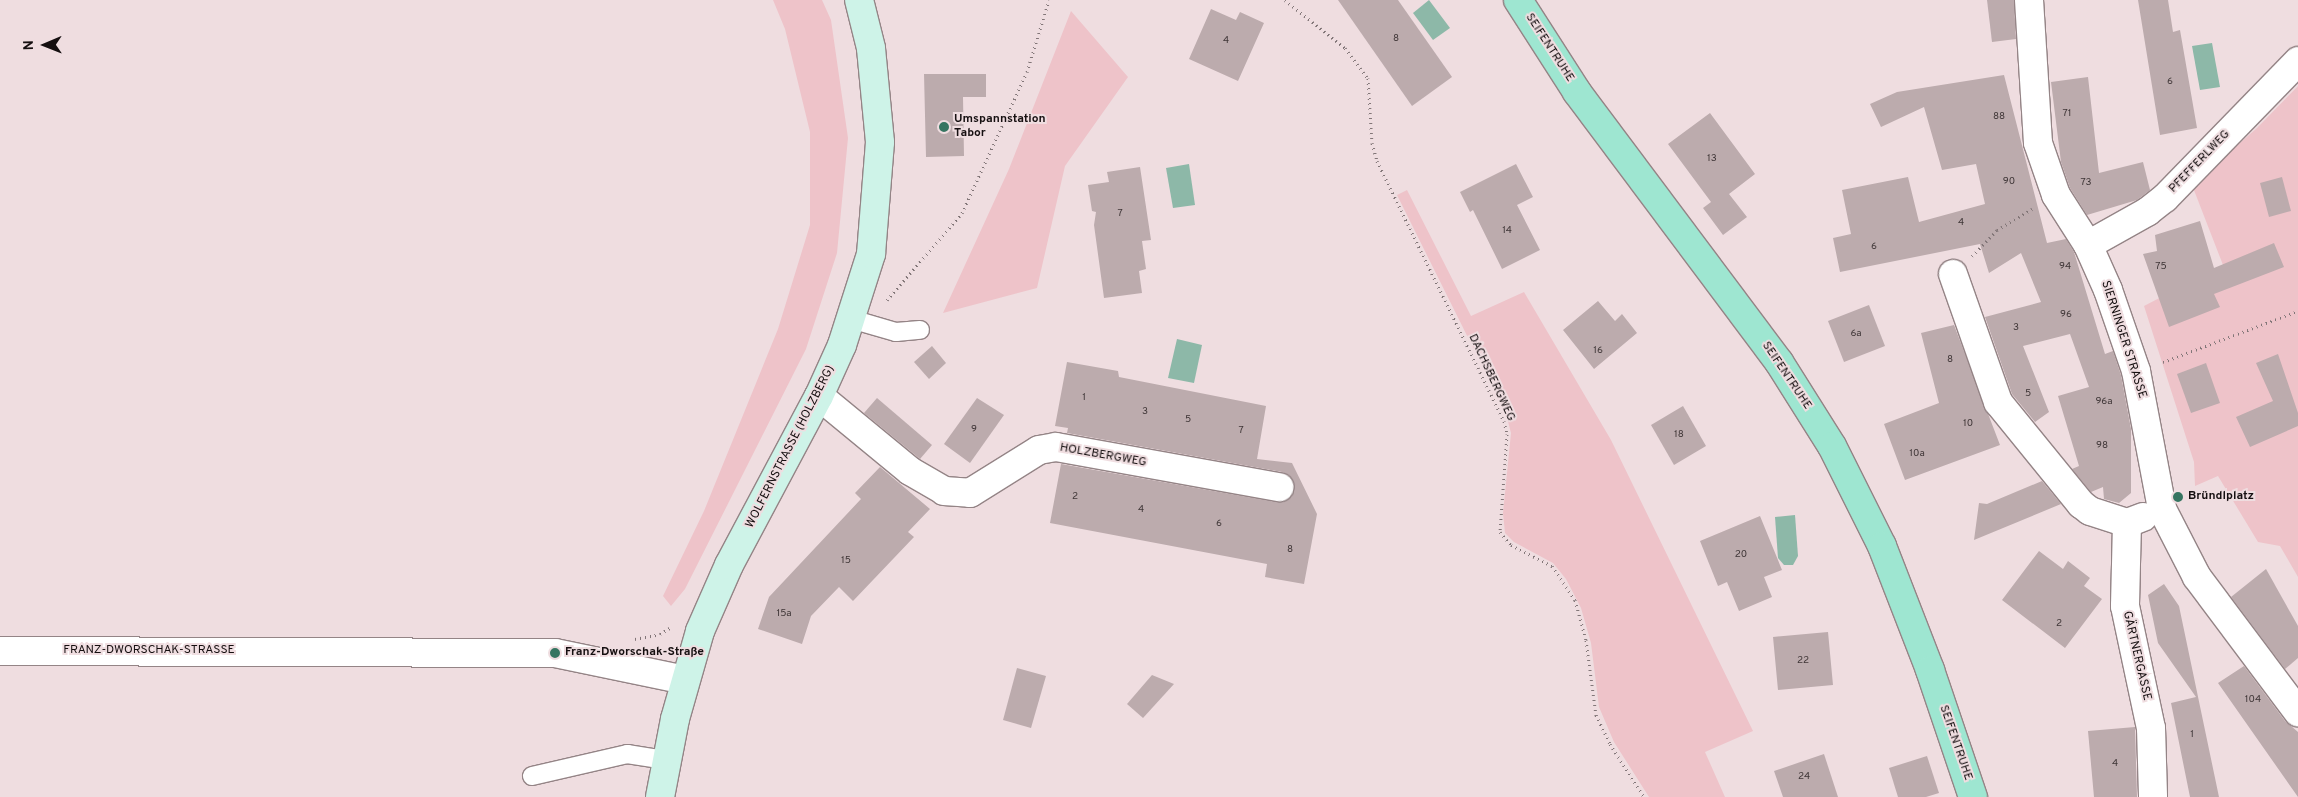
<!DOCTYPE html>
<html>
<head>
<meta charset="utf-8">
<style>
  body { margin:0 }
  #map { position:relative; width:2298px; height:797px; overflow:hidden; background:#efdde0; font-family:Overpass,sans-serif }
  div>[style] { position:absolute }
  .green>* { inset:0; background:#eec3c9 }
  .water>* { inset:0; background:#8db8a8 }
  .building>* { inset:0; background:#bcabad }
  .path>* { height:3px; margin-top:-1.5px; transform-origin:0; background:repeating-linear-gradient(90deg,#827678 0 1px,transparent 0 5px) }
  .roads { filter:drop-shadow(1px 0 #948486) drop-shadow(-1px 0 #948486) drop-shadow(0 1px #948486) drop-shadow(0 -1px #948486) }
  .service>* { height:18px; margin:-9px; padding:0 9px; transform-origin:9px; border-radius:9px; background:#fff }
  .minor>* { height:28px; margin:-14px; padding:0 14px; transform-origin:14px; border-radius:14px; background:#fff }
  .secondary>* { height:28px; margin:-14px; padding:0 14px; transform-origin:14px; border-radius:14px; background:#cef3e8 }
  .primary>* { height:28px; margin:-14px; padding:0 14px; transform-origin:14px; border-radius:14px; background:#9ee6d1 }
  .dots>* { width:14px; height:14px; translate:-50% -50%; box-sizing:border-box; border:2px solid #efdde0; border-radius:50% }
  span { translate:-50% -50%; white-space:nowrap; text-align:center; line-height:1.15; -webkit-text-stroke:4px #efdde0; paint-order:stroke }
  .number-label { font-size:10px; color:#3f3637 }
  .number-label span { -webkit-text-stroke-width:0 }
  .street-label { font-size:12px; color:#150f10 }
  .poi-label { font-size:12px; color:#150f10; font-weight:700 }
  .left { translate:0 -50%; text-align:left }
  .north { position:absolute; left:20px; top:20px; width:50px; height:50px; -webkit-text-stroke:4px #efdde0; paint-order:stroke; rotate:269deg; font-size:14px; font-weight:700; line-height:20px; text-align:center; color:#150f10 }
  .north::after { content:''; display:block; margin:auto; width:18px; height:22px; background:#150f10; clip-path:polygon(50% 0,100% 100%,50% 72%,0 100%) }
</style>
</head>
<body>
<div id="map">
  <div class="green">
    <i style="clip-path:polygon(773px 0,822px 0,831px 20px,848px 138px,837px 253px,806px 349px,685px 589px,671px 606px,663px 596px,704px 511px,778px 329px,810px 225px,810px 132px,785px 29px)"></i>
    <i style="clip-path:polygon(1071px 11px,1128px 77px,1065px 166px,1037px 288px,943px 313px,1009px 169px)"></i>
    <i style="clip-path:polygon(2298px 86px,2298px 577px,2280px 546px,2258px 542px,2218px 476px,2195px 486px,2194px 462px,2144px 306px,2223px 265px,2192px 185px,2257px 128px)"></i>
    <i style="clip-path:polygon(1407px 190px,1471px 316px,1524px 292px,1611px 440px,1753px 731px,1705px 752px,1725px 797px,1649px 797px,1614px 742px,1599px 707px,1591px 643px,1581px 608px,1566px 579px,1553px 563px,1514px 542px,1505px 533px,1503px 513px,1511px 433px,1506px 414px,1397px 195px)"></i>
  </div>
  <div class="water">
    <i style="clip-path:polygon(1429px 0,1450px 28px,1433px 40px,1413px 13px)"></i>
    <i style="clip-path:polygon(2212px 43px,2220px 87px,2200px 90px,2192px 46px)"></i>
    <i style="clip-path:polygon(1189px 164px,1195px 205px,1173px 208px,1166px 168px)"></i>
    <i style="clip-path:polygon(1177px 339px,1202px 345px,1194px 383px,1168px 378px)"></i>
    <i style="clip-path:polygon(1795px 515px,1798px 556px,1793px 565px,1784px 565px,1778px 558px,1775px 517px)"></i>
  </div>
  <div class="building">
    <i style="clip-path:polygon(1338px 0,1398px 0,1452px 77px,1412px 106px)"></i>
    <i style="clip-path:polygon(1987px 0,2014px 0,2016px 39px,1992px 42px)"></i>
    <i style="clip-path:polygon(2138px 0,2168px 0,2173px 32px,2180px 30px,2197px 128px,2160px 135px)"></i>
    <i style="clip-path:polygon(1211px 9px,1236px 20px,1240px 12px,1264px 23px,1238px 81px,1189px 59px)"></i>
    <i style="clip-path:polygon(924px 74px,986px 74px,986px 97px,963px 97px,964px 156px,926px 157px)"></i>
    <i style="clip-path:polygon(2004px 75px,2047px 243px,2066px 239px,2074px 252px,2105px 354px,2113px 351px,2121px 375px,2131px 429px,2131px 493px,2119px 503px,2104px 499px,2103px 487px,2091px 492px,2072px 469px,2079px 466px,2058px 396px,2089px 387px,2070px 334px,2023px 346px,2049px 412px,2035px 422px,2012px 394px,1985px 317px,2041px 302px,2021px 253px,1989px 273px,1980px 244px,1840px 272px,1833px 238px,1851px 234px,1842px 190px,1908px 177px,1919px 222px,1985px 204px,1976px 164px,1942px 170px,1924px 107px,1881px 127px,1870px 104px,1897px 92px)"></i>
    <i style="clip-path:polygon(2088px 77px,2099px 173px,2143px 162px,2150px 190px,2137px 200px,2087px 215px,2070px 188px,2061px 162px,2051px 82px)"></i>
    <i style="clip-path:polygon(1710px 113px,1755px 174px,1729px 194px,1747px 217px,1723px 235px,1703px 208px,1711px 202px,1668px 144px)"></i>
    <i style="clip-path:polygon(1516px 164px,1533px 197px,1517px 205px,1540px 250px,1502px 269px,1473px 210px,1470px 212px,1460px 192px)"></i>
    <i style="clip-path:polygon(1140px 167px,1151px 240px,1142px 241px,1146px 269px,1139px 271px,1142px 293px,1104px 298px,1094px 225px,1096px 212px,1092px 211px,1088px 185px,1109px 182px,1107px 172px)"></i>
    <i style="clip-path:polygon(2282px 177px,2291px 211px,2269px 217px,2260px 183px)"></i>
    <i style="clip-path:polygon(2200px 221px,2214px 268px,2274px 243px,2284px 267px,2214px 294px,2220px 307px,2169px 327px,2143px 254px,2157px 251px,2155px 235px)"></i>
    <i style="clip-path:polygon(1598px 301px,1615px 321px,1622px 314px,1637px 333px,1594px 369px,1563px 330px)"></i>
    <i style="clip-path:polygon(1869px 305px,1885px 346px,1844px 362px,1828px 321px)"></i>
    <i style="clip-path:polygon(1954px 325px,2000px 445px,1905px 480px,1884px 424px,1939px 403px,1921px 333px)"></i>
    <i style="clip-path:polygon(932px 346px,946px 363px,929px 379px,914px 362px)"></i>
    <i style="clip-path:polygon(2278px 354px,2298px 413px,2298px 426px,2250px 447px,2236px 417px,2273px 401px,2256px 363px)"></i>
    <i style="clip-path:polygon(1067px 362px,1118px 371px,1119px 377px,1266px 406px,1257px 459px,1292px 463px,1317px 514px,1304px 584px,1265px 577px,1267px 564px,1050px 523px,1061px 464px,1276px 502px,1291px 497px,1294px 489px,1289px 475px,1282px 472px,1067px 433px,1068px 428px,1055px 426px)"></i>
    <i style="clip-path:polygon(2206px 363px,2220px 403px,2191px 413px,2177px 374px)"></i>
    <i style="clip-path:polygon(877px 398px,932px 445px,920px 459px,864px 413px)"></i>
    <i style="clip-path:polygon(977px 398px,1004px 415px,970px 463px,944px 444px)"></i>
    <i style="clip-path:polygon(1683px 406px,1706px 446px,1674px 465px,1651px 425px)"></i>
    <i style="clip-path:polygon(880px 467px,930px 509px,908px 532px,914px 537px,853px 601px,839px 587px,811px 616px,802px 644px,758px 629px,769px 597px,861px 499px,855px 493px)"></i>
    <i style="clip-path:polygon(2042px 481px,2061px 504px,1974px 540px,1979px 503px,1987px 504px)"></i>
    <i style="clip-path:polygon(1760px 516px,1782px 570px,1764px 577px,1772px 597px,1739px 611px,1727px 582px,1718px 586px,1700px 541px)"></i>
    <i style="clip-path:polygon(2039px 551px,2063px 569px,2068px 561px,2090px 578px,2084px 586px,2102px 599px,2065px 648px,2002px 600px)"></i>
    <i style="clip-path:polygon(2266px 569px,2298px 626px,2298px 658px,2285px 669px,2231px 597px)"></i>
    <i style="clip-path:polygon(2164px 584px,2179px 606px,2219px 797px,2190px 797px,2171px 703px,2196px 697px,2158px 643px,2148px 595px)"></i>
    <i style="clip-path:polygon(1828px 632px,1833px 685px,1778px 690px,1773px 637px)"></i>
    <i style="clip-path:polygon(2244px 666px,2285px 721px,2298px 732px,2298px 797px,2218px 683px)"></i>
    <i style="clip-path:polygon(1017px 668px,1046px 676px,1031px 728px,1003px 720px)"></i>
    <i style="clip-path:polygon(1152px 675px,1174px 684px,1143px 718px,1127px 704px)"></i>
    <i style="clip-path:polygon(2135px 727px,2137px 797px,2094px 797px,2088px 731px)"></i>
    <i style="clip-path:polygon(1824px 754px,1838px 797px,1783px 797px,1774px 771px)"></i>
    <i style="clip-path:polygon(1927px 756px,1939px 793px,1926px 797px,1898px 797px,1889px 768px)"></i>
  </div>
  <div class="path">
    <i style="left:1285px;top:0;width:77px;rotate:38.7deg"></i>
    <i style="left:1345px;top:48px;width:38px;rotate:53deg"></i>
    <i style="left:1368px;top:78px;width:65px;rotate:86.5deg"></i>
    <i style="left:1372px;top:143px;width:19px;rotate:74deg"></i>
    <i style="left:1377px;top:161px;width:289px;rotate:64deg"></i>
    <i style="left:1504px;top:421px;width:13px;rotate:77deg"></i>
    <i style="left:1507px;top:434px;width:98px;rotate:94.1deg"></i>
    <i style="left:1500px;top:532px;width:17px;rotate:50deg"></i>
    <i style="left:1511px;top:545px;width:46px;rotate:27.1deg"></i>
    <i style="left:1552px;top:566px;width:41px;rotate:55.9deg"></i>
    <i style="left:1575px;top:600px;width:41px;rotate:74.6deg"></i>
    <i style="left:1586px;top:640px;width:76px;rotate:82.4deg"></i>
    <i style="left:1596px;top:715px;width:32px;rotate:64deg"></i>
    <i style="left:1610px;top:744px;width:63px;rotate:57.3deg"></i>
    <i style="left:1972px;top:256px;width:36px;rotate:-46deg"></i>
    <i style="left:1997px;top:230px;width:41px;rotate:-31deg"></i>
    <i style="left:887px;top:300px;width:115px;rotate:-49.2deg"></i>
    <i style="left:962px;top:213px;width:155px;rotate:-65.3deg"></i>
    <i style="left:1027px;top:72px;width:75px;rotate:-73deg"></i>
    <i style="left:2163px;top:362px;width:144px;rotate:-20.7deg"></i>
    <i style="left:635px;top:639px;width:25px;rotate:-11deg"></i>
    <i style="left:660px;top:634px;width:13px;rotate:-32deg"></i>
  </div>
  <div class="roads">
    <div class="service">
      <i style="left:851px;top:319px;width:47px;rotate:16.1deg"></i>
      <i style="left:896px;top:332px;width:24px;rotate:-5deg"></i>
      <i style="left:532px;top:776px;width:98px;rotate:-13deg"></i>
      <i style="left:627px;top:754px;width:38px;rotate:9deg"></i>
    </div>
    <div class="minor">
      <i style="left:2029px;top:0;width:143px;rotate:86.4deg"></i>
      <i style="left:2038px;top:143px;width:55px;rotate:70.9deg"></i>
      <i style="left:2056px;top:195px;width:59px;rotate:57.4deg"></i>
      <i style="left:2088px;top:245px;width:49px;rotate:66deg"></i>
      <i style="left:2108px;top:290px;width:86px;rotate:70.9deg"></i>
      <i style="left:2136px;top:371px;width:140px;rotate:79.3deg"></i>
      <i style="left:2162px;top:509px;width:76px;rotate:62.8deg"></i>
      <i style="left:2197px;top:577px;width:169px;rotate:53.2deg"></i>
      <i style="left:2088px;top:245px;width:68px;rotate:-29.2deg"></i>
      <i style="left:2147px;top:212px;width:23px;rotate:-38deg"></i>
      <i style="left:2165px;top:198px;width:191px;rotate:-45.8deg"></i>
      <i style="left:1953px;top:274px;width:136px;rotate:70.6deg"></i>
      <i style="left:1998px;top:402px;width:132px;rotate:50.9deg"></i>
      <i style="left:2081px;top:504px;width:11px;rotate:38deg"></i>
      <i style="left:2090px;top:511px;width:39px;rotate:18deg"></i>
      <i style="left:819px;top:396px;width:118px;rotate:39.5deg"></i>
      <i style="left:910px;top:471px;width:39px;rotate:30deg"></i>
      <i style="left:944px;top:491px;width:26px;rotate:4deg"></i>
      <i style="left:970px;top:493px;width:81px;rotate:-31.9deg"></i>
      <i style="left:1039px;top:450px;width:17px;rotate:-10deg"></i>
      <i style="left:1056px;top:447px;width:227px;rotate:10.2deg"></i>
      <i style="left:2143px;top:517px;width:17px;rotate:159deg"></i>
      <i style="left:2127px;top:523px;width:83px;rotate:91.4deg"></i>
      <i style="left:2125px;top:606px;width:125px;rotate:78deg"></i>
      <i style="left:2151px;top:728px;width:69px;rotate:88.3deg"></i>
      <i style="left:0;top:651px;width:555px;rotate:0.21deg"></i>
      <i style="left:555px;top:653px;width:133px;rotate:11.7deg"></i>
    </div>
    <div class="secondary">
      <i style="left:660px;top:797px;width:79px;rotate:-79.1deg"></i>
      <i style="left:675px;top:719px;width:91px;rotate:-74.1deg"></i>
      <i style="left:700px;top:631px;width:72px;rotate:-66.3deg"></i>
      <i style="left:729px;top:565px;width:191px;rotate:-62deg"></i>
      <i style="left:819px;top:396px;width:56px;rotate:-65.7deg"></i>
      <i style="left:842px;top:345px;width:96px;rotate:-72.3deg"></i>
      <i style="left:871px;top:254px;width:112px;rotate:-85.4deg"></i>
      <i style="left:880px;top:142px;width:94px;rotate:-95.5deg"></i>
      <i style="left:871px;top:48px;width:49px;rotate:-104deg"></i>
    </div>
    <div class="primary">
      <i style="left:1518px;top:0;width:109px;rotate:57.3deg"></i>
      <i style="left:1577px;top:92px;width:337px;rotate:53.2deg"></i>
      <i style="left:1779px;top:362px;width:99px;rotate:57.8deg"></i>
      <i style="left:1832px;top:446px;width:112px;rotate:63.4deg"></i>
      <i style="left:1882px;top:546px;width:133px;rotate:68.8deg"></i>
      <i style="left:1930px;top:670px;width:134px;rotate:71.3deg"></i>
    </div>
  </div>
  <div class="dots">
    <i style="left:944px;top:127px;background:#367561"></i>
    <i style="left:2178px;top:497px;background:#367561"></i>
    <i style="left:555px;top:653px;background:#367561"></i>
  </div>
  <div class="number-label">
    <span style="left:1396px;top:39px">8</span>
    <span style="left:1226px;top:41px">4</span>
    <span style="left:2170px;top:82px">6</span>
    <span style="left:2067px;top:114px">71</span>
    <span style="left:1999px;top:117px">88</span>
    <span style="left:1712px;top:159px">13</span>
    <span style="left:2009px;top:182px">90</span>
    <span style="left:2086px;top:183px">73</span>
    <span style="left:1120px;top:214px">7</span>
    <span style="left:1961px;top:223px">4</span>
    <span style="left:1507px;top:231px">14</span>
    <span style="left:1874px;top:247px">6</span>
    <span style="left:2065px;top:267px">94</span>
    <span style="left:2161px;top:267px">75</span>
    <span style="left:2066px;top:315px">96</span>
    <span style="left:2016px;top:328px">3</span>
    <span style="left:1856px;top:334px">6a</span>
    <span style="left:1598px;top:351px">16</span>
    <span style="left:1950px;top:360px">8</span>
    <span style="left:2028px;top:394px">5</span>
    <span style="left:1084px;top:398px">1</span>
    <span style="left:2104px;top:402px">96a</span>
    <span style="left:1145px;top:412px">3</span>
    <span style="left:1188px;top:420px">5</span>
    <span style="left:1968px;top:424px">10</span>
    <span style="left:974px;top:430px">9</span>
    <span style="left:1241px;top:431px">7</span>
    <span style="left:1679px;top:435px">18</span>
    <span style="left:2102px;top:446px">98</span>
    <span style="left:1917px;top:454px">10a</span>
    <span style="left:1075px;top:497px">2</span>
    <span style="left:1141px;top:510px">4</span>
    <span style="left:1219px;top:524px">6</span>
    <span style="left:1290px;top:550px">8</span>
    <span style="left:1741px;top:555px">20</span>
    <span style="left:846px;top:561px">15</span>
    <span style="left:784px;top:614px">15a</span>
    <span style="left:2059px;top:624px">2</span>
    <span style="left:1803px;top:661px">22</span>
    <span style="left:2253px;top:700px">104</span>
    <span style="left:2192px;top:735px">1</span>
    <span style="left:2115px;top:764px">4</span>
    <span style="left:1804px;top:777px">24</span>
  </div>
  <div class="street-label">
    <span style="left:1549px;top:48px;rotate:57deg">SEIFENTRUHE</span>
    <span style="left:2200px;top:162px;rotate:-46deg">PFEFFERLWEG</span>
    <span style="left:2123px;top:340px;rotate:72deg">SIERNINGER STRASSE</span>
    <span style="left:1786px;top:376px;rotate:56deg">SEIFENTRUHE</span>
    <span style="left:1491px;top:378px;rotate:65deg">DACHSBERGWEG</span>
    <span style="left:791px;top:447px;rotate:-63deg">WOLFERNSTRASSE (HOLZBERG)</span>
    <span style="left:1103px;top:456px;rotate:10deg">HOLZBERGWEG</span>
    <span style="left:149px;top:651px">FRANZ-DWORSCHAK-STRASSE</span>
    <span style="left:2136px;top:656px;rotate:77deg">GÄRTNERGASSE</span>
    <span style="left:1955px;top:743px;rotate:71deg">SEIFENTRUHE</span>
  </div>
  <div class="poi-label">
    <span class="left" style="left:954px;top:127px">Umspannstation<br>Tabor</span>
    <span class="left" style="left:2188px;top:497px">Bründlplatz</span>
    <span class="left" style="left:565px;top:653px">Franz-Dworschak-Straße</span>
  </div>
  <div class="north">N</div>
</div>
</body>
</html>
